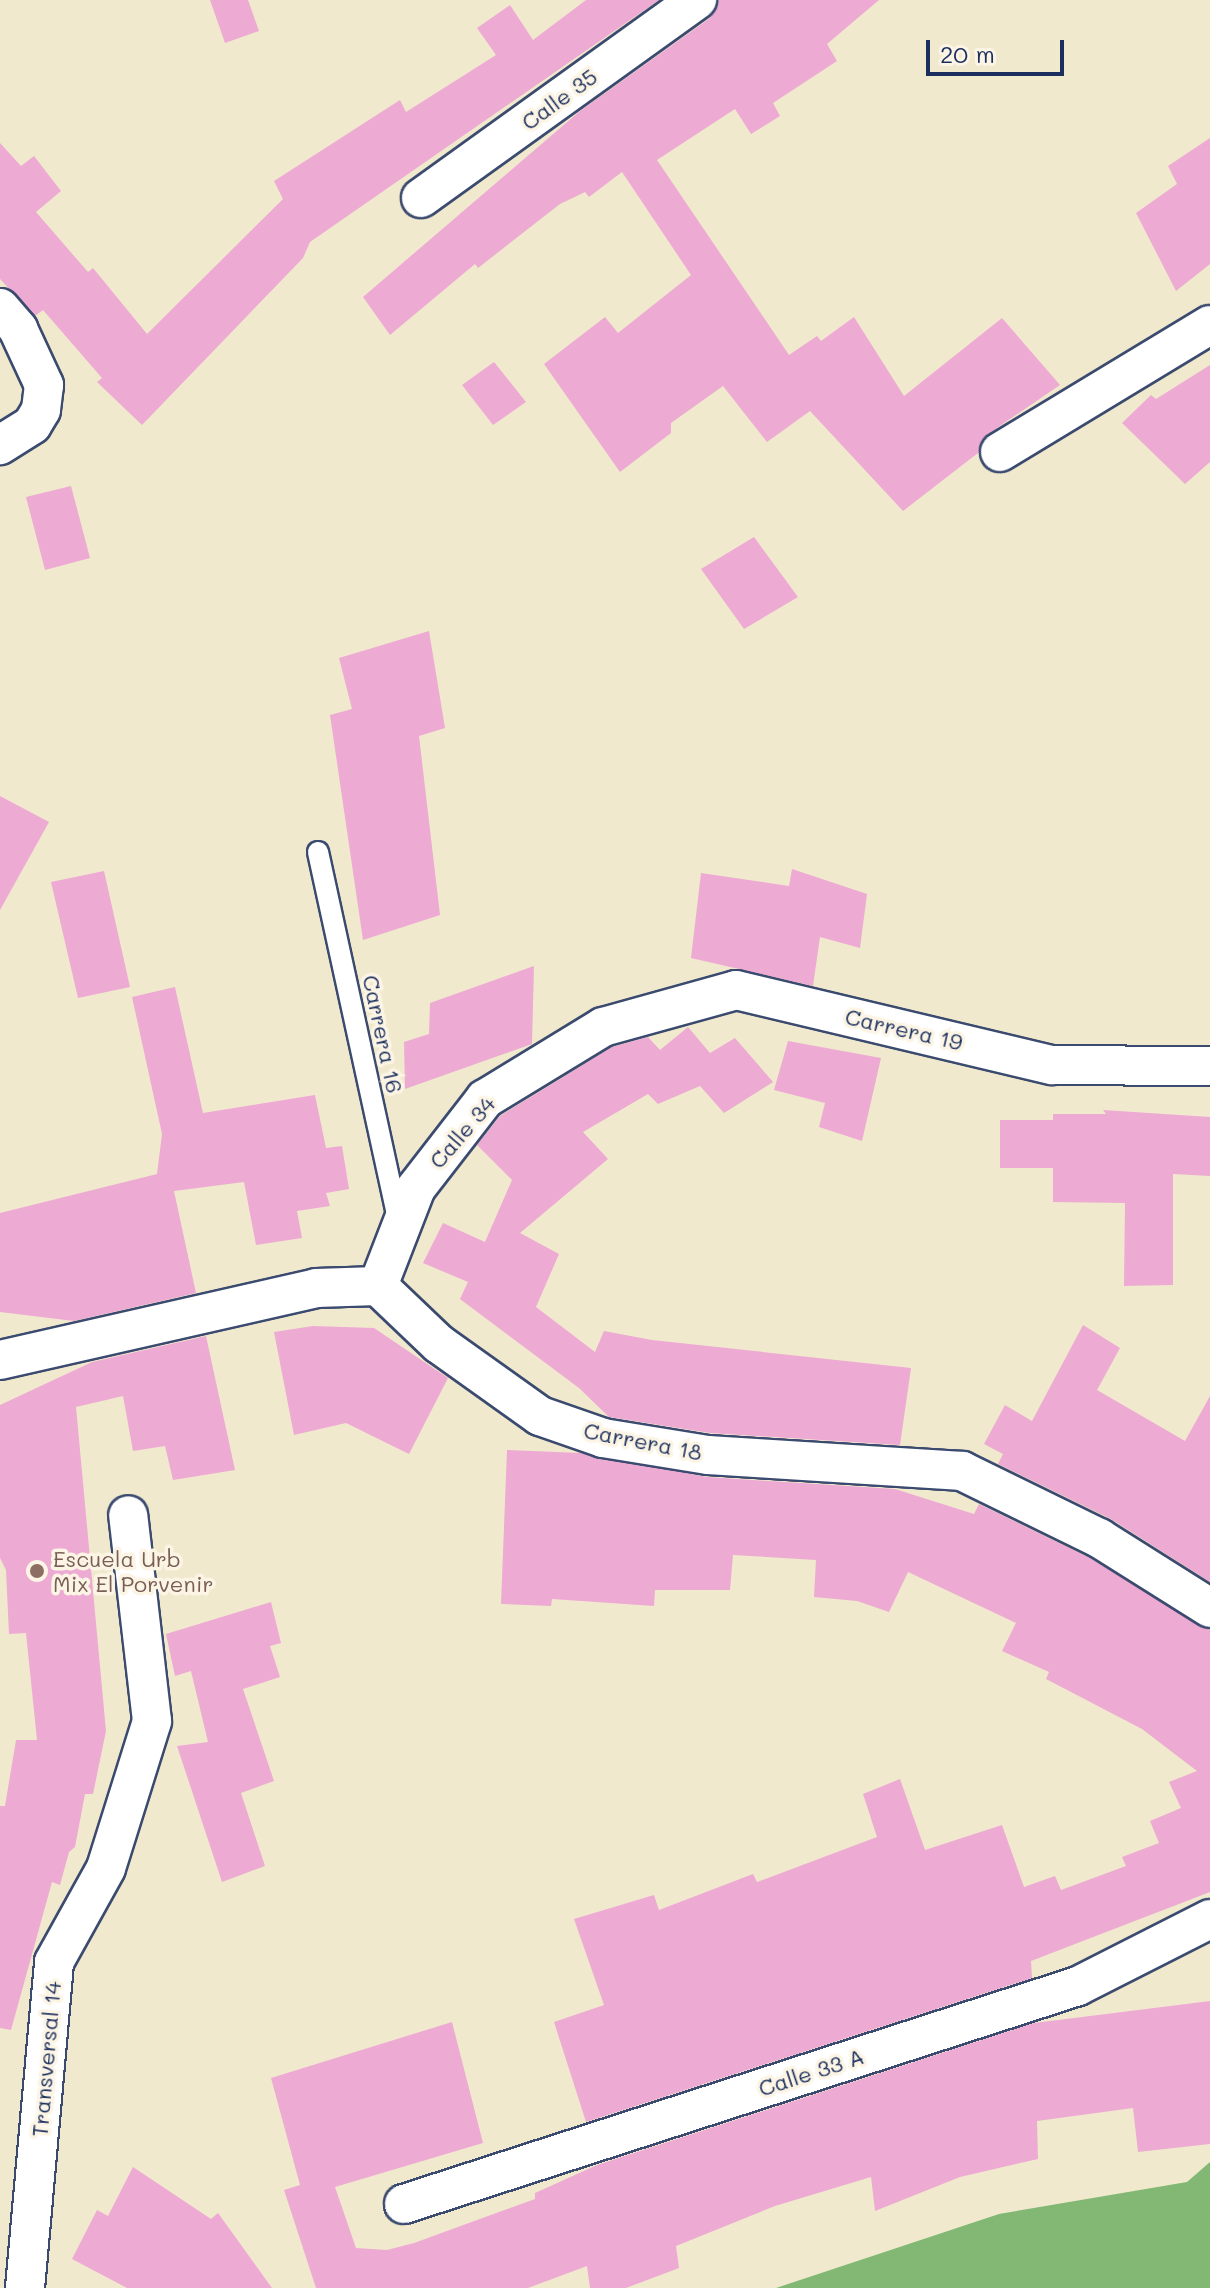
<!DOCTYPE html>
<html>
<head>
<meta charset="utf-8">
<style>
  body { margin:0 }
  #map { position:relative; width:1210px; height:2288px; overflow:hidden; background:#f1e9ce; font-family:Mali,sans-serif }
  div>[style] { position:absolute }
  .forest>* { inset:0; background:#82b874 }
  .building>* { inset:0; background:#edaad3 }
  .roads { filter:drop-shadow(2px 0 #3b4b6f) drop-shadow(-2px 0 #3b4b6f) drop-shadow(0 2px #3b4b6f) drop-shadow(0 -2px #3b4b6f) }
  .lane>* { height:20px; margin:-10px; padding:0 10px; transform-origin:10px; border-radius:10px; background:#fff }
  .street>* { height:38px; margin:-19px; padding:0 19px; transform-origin:19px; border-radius:19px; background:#fff }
  .dots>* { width:22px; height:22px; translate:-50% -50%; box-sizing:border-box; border:4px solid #fcf5e5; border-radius:50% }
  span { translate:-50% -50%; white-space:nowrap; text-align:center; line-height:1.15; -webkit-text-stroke:7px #fcf5e5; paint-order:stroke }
  .street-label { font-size:22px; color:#1b2f5e }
  .education-label { font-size:22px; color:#785e54 }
  .left { translate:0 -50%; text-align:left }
  .scale { position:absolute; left:926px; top:40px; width:138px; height:36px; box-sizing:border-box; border:4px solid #1b2f5e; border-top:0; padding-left:10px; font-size:24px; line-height:28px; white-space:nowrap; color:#1b2f5e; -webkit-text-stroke:6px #fcf5e5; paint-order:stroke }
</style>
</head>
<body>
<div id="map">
  <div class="forest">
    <i style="clip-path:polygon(1210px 2162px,1210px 2288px,776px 2288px,999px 2214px,1187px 2182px)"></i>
  </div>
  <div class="building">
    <i style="clip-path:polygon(210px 0,248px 0,259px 31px,225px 43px)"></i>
    <i style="clip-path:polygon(586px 0,659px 0,310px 242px,303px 258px,142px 425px,97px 382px,102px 378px,43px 310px,35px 316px,0 279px,0 143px,21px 166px,34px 156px,61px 191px,36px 212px,88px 272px,93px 268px,147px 334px,283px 199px,274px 181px,400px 100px,406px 112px,496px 55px,477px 28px,510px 5px,533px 40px)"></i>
    <i style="clip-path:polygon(719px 0,879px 0,827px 44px,837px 61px,773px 103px,780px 116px,751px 134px,735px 109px,657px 160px,789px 355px,817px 336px,821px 341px,854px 317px,904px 396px,1002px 318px,1060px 385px,988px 434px,978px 453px,903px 511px,810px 411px,767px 442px,723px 386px,671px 423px,671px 433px,620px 472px,544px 364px,605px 317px,618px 333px,691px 275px,622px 172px,589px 197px,585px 192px,560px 204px,478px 268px,475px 264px,390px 335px,363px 297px,580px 111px,710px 18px)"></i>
    <i style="clip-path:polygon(1210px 138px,1210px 264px,1176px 291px,1136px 213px,1177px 184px,1168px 166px)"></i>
    <i style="clip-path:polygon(494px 362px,526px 402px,493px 425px,462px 385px)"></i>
    <i style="clip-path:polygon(1210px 365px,1210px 462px,1185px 484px,1122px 423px,1151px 395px,1156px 399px)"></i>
    <i style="clip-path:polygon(71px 486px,90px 558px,45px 570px,26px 497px)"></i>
    <i style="clip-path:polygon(754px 537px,798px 597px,744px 629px,701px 569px)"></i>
    <i style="clip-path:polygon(429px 631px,445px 728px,419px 736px,440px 915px,363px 940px,330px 715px,352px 709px,339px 658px)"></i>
    <i style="clip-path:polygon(0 796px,49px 822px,0 910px)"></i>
    <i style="clip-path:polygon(792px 869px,867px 894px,860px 948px,820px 937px,813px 986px,691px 958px,701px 873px,789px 886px)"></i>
    <i style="clip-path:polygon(104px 871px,130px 987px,78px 998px,51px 882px)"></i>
    <i style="clip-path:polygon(534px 966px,532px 1044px,405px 1089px,404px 1042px,429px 1034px,430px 1003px)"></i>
    <i style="clip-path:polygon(175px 987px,203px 1113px,315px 1095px,326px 1148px,342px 1146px,349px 1189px,326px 1193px,330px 1206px,297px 1211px,302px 1238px,256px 1245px,244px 1182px,174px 1191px,196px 1293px,74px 1321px,0 1312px,0 1213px,157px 1174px,162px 1134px,132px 997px)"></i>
    <i style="clip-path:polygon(688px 1027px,710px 1053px,735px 1038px,773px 1082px,724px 1113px,700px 1086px,658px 1104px,648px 1094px,583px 1132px,608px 1159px,520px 1233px,559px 1254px,536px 1307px,595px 1352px,604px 1331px,652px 1340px,911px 1368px,900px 1445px,710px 1433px,609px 1417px,579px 1388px,460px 1299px,468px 1282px,423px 1263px,443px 1223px,485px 1242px,512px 1180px,477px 1145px,500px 1116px,612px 1047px,648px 1037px,660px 1050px)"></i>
    <i style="clip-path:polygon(788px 1041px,881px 1058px,862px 1141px,819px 1127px,825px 1103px,774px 1090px)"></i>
    <i style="clip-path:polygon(1103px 1110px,1210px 1117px,1210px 1176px,1173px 1174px,1173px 1285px,1124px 1286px,1125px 1203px,1053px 1202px,1053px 1168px,1000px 1168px,1000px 1120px,1053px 1120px,1053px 1114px,1106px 1114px)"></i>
    <i style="clip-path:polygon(1083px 1325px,1120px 1348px,1097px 1390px,1185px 1441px,1210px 1396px,1210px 1582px,1111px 1519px,998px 1464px,1003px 1454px,984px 1444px,1005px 1405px,1032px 1421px)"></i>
    <i style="clip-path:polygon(313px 1326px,374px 1328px,448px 1378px,409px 1454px,346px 1423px,294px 1435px,274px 1332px)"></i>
    <i style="clip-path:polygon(206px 1336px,235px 1470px,173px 1480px,165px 1446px,133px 1451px,123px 1396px,76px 1407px,106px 1731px,93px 1794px,85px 1794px,75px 1847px,69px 1852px,60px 1885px,52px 1882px,11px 2030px,0 2028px,0 1806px,5px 1806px,16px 1740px,37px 1740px,26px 1633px,9px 1634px,6px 1570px,0 1558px,0 1405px,92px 1362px)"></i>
    <i style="clip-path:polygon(507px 1450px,580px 1453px,707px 1477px,895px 1489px,974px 1514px,979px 1504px,1088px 1557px,1210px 1630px,1210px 1892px,1031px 1961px,1032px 1978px,586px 2122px,554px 2022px,604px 2005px,574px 1919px,654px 1895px,659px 1910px,753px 1874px,757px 1882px,877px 1837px,863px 1794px,900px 1779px,925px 1850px,1002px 1825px,1024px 1887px,1055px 1876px,1061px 1890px,1126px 1866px,1122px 1857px,1159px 1843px,1150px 1821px,1181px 1808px,1169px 1782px,1197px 1771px,1142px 1729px,1046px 1679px,1049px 1672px,1002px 1651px,1016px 1623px,908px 1572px,889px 1612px,857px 1601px,814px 1597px,816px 1560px,733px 1555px,730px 1590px,655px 1590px,654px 1606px,552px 1599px,551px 1606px,501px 1604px)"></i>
    <i style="clip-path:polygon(271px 1602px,281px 1643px,270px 1646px,280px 1677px,243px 1689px,274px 1781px,241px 1793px,265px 1866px,222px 1882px,177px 1746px,208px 1742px,191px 1671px,175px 1676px,166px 1634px)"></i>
    <i style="clip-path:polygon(1210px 2001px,1210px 2144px,1138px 2152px,1133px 2108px,1037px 2121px,1038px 2159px,960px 2177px,875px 2211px,871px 2177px,775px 2206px,676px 2246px,679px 2268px,626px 2288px,590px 2288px,587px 2266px,528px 2288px,316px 2288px,284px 2190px,300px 2185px,271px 2078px,452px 2022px,483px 2143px,335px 2187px,356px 2248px,387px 2250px,414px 2243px,535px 2199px,535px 2193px,597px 2165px,1034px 2023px)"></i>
    <i style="clip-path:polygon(133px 2167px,211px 2219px,218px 2213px,272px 2288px,127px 2288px,72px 2259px,97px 2210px,108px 2216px)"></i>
  </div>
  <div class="roads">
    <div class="lane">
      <i style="left:318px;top:852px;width:375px;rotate:77.7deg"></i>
    </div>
    <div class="street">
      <i style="left:421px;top:198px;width:340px;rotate:-35.7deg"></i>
      <i style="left:0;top:308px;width:28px;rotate:49deg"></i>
      <i style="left:18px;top:329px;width:62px;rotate:65.1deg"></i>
      <i style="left:44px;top:385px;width:25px;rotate:97deg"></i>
      <i style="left:41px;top:410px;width:17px;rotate:121deg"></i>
      <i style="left:32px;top:425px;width:38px;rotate:148deg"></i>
      <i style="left:1000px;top:452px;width:245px;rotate:-31.2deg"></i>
      <i style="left:378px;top:1286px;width:105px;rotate:-68.8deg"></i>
      <i style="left:416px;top:1188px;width:113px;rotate:-52.2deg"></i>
      <i style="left:485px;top:1099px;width:138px;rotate:-31.4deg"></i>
      <i style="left:603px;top:1027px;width:138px;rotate:-15.5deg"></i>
      <i style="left:736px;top:990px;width:325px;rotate:13.4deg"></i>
      <i style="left:1052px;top:1065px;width:158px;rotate:0.4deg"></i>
      <i style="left:0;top:1360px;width:324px;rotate:-12.8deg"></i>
      <i style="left:316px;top:1288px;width:62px;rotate:-1.8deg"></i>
      <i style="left:378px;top:1286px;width:84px;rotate:43.6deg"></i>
      <i style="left:439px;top:1344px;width:124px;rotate:35.5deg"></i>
      <i style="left:540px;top:1416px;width:67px;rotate:19.2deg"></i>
      <i style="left:603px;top:1438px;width:106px;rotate:9.2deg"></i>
      <i style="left:708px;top:1455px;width:255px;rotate:3.6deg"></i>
      <i style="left:962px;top:1471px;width:153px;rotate:26.1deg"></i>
      <i style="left:1099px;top:1538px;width:131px;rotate:32.2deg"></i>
      <i style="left:404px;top:2204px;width:708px;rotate:-17.92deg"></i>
      <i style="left:1078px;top:1986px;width:148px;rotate:-26.9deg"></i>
      <i style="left:25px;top:2288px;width:327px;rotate:-84.9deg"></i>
      <i style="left:54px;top:1962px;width:107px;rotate:-61deg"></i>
      <i style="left:106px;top:1868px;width:154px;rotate:-72.6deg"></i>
      <i style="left:152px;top:1721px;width:207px;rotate:-96.6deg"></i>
    </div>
  </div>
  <div class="dots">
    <i style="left:37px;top:1571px;background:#8d6e63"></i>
  </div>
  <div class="street-label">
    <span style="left:559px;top:99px;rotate:-36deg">Calle 35</span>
    <span style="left:904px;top:1029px;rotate:13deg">Carrera 19</span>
    <span style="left:383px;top:1034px;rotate:78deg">Carrera 16</span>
    <span style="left:462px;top:1132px;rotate:-49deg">Calle 34</span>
    <span style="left:643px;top:1441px;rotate:11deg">Carrera 18</span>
    <span style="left:46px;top:2059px;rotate:-85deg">Transversal 14</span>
    <span style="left:811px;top:2072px;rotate:-18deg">Calle 33 A</span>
  </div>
  <div class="education-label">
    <span class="left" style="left:53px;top:1571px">Escuela Urb<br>Mix El Porvenir</span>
  </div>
  <div class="scale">20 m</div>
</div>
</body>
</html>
